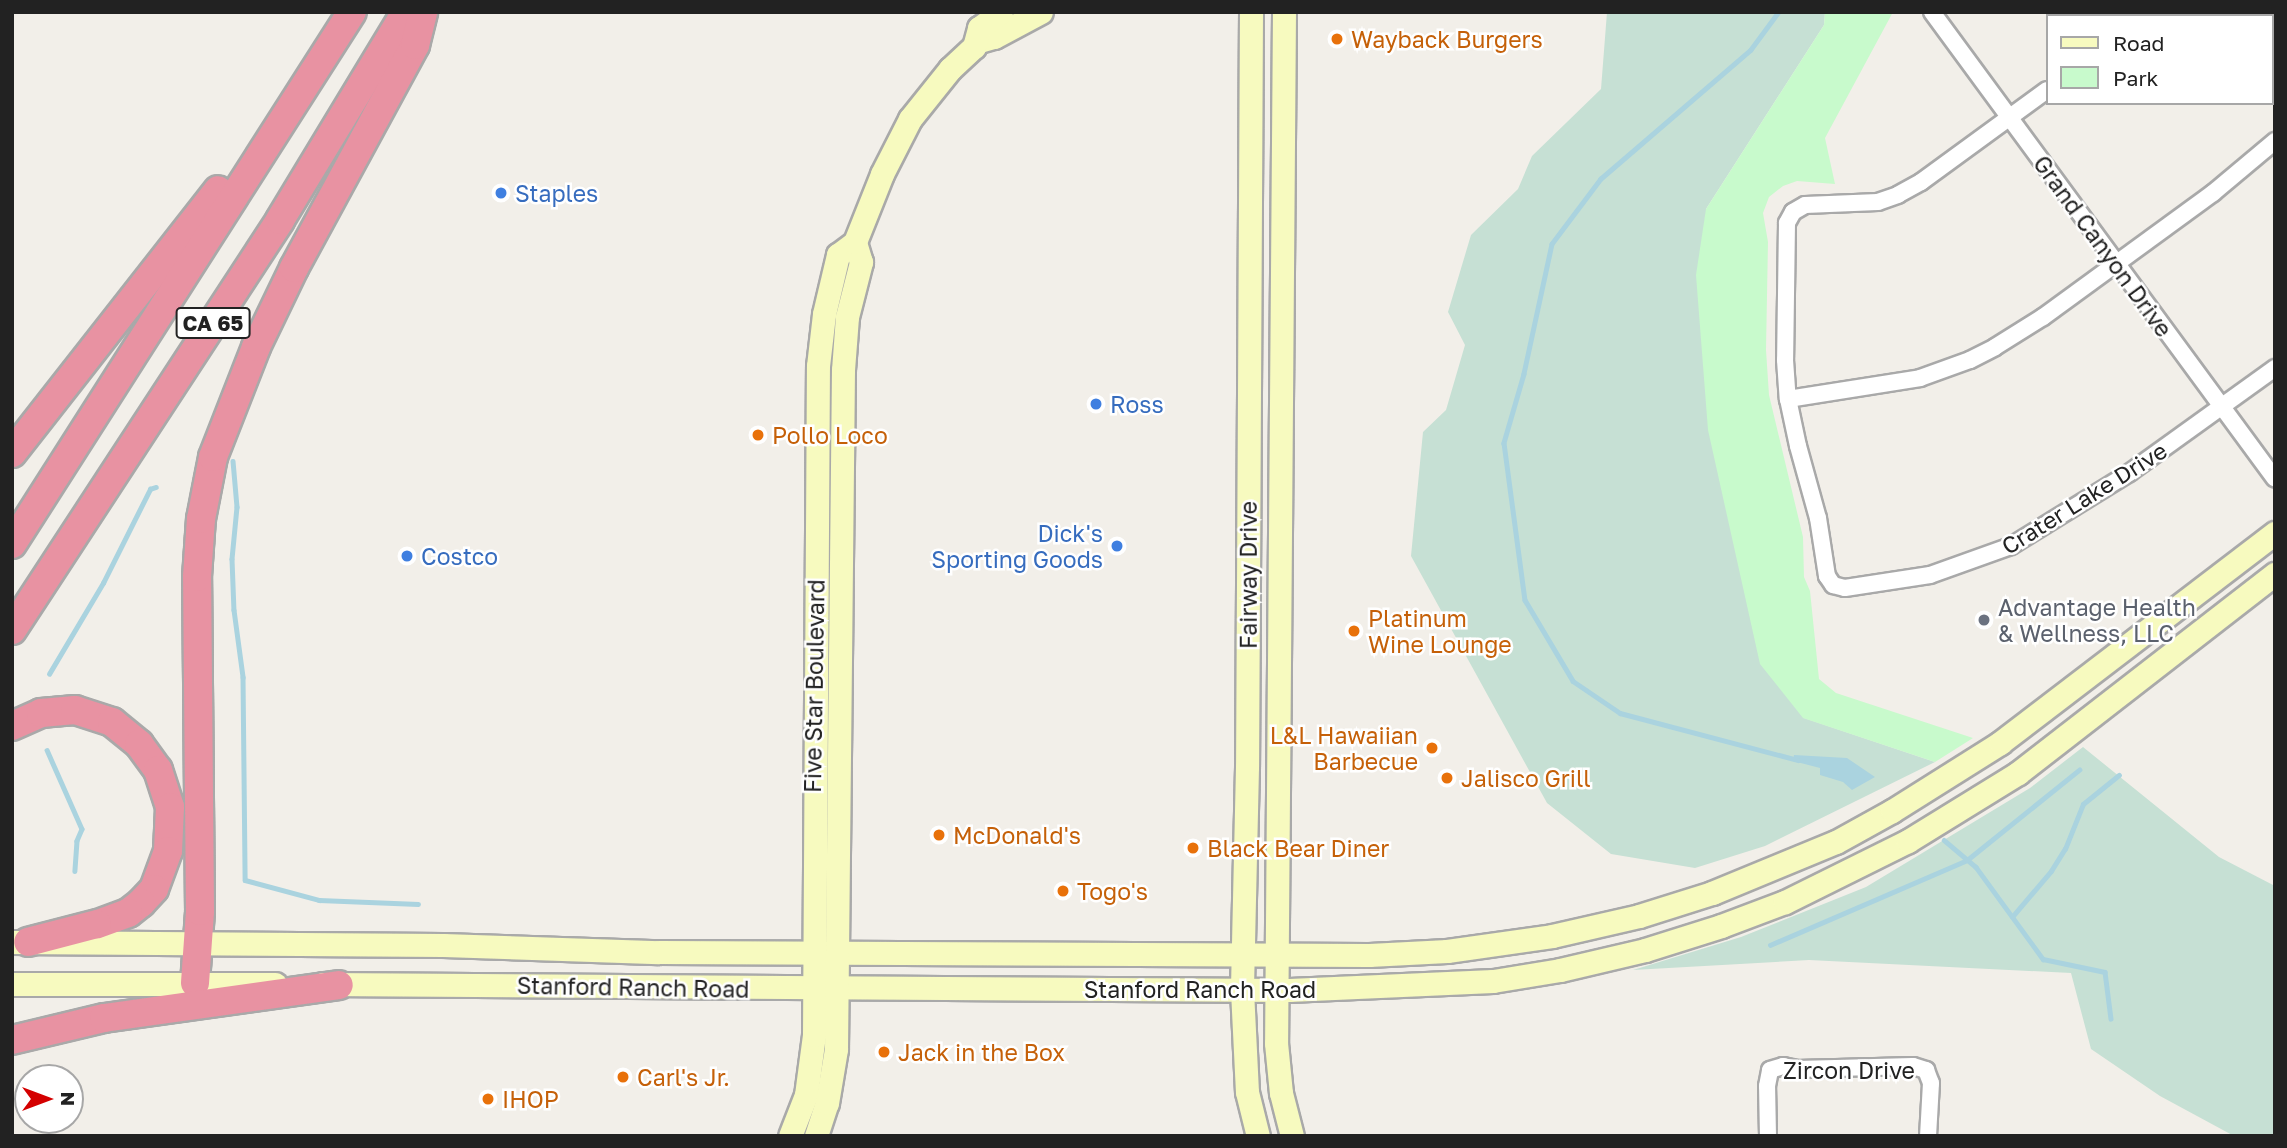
<!DOCTYPE html>
<html>
<head>
<meta charset="utf-8">
<style>
  body { margin:0 }
  #map { position:relative; width:2287px; height:1148px; overflow:hidden; background:#f2efe9; font-family:"Golos Text",sans-serif }
  div>[style] { position:absolute }
  .wetland>* { inset:0; background:#c6e0d4 }
  .park>* { inset:0; background:#c8facc }
  .water>* { inset:0; background:#aad3df }
  .stream>* { height:4.5px; margin:-2.25px; padding:0 2.25px; transform-origin:2.25px; border-radius:2.25px; background:#aad3df }
  .roads { filter:drop-shadow(2px 0 #a9a9a9) drop-shadow(-2px 0 #a9a9a9) drop-shadow(0 2px #a9a9a9) drop-shadow(0 -2px #a9a9a9) }
  .street>* { height:16px; margin:-8px; padding:0 8px; transform-origin:8px; border-radius:8px; background:#fff }
  .secondary>* { height:23px; margin:-11.5px; padding:0 11.5px; transform-origin:11.5px; border-radius:11.5px; background:#f7fabf }
  .highway>* { height:28px; margin:-14px; padding:0 14px; transform-origin:14px; border-radius:14px; background:#e892a2 }
  .dots>* { width:19px; height:19px; translate:-50% -50%; box-sizing:border-box; border:4px solid #fff; border-radius:50% }
  span { translate:-50% -50%; white-space:nowrap; text-align:center; line-height:1.15; -webkit-text-stroke:5px #fff; paint-order:stroke }
  .shield-label span { padding:2px 5px; background:#fff; border:2px solid; border-radius:5px; -webkit-text-stroke-width:0 }
  .shield-label { font-size:21px; color:#222; font-weight:700 }
  .food-label { font-size:23px; color:#c56008 }
  .left { translate:0 -50%; text-align:left }
  .right { translate:-100% -50%; text-align:right }
  .shop-label { font-size:23px; color:#366cbe }
  .street-label { font-size:23px; color:#222 }
  .worship-label { font-size:23px; color:#5b616d }
  .frame { position:absolute; inset:0; border:14px solid #222; pointer-events:none }
  .legend { position:absolute; left:2046px; top:14px; width:228px; height:91px; box-sizing:border-box; background:#fff; border:2px solid #a7a7a7; margin:0; padding:9px 12px; list-style:none; font-size:21px; color:#222 }
  .legend li { display:flex; align-items:center; gap:14px; height:35px }
  .legend b { width:35px; border:2px solid #a7a7a7 }
  .north { position:absolute; left:14px; top:1064px; width:70px; height:70px; box-sizing:border-box; background:#fff; border:2px solid #a7a7a7; border-radius:50%; rotate:90deg; font-size:19px; font-weight:700; line-height:28px; text-align:center; color:#222 }
  .north::after { content:''; display:block; margin:auto; width:24px; height:32px; background:#d40000; clip-path:polygon(50% 0,100% 100%,50% 72%,0 100%) }
</style>
</head>
<body>
<div id="map">
  <div class="wetland">
    <i style="clip-path:polygon(1607px 12px,1825px 12px,1824px 25px,1706px 209px,1804px 718px,1935px 762px,1765px 846px,1695px 868px,1611px 854px,1547px 803px,1411px 556px,1423px 432px,1446px 410px,1465px 345px,1448px 312px,1471px 235px,1518px 189px,1532px 156px,1601px 89px)"></i>
    <i style="clip-path:polygon(2083px 747px,2219px 857px,2275px 886px,2275px 1136px,2234px 1136px,2160px 1096px,2091px 1049px,2071px 973px,1809px 960px,1633px 970px,1741px 937px,1866px 887px,2030px 788px)"></i>
  </div>
  <div class="park">
    <i style="clip-path:polygon(1825px 12px,1893px 12px,1825px 138px,1835px 184px,1797px 181px,1783px 186px,1769px 197px,1763px 213px,1768px 242px,1766px 350px,1769px 395px,1803px 537px,1804px 577px,1810px 591px,1819px 679px,1836px 693px,1973px 738px,1935px 762px,1803px 718px,1760px 664px,1708px 430px,1696px 275px,1706px 209px,1824px 25px)"></i>
  </div>
  <div class="water">
    <i style="clip-path:polygon(1794px 755px,1847px 758px,1875px 777px,1852px 790px,1843px 782px,1820px 775px,1820px 768px,1793px 761px)"></i>
  </div>
  <div class="stream">
    <i style="left:1779px;top:12px;width:47px;rotate:126.4deg"></i>
    <i style="left:1751px;top:50px;width:198px;rotate:139.3deg"></i>
    <i style="left:1601px;top:179px;width:81px;rotate:127deg"></i>
    <i style="left:1552px;top:244px;width:133px;rotate:102.2deg"></i>
    <i style="left:1524px;top:374px;width:72px;rotate:106.2deg"></i>
    <i style="left:1504px;top:443px;width:158px;rotate:82.4deg"></i>
    <i style="left:1525px;top:600px;width:94px;rotate:59.3deg"></i>
    <i style="left:1573px;top:681px;width:57px;rotate:34.2deg"></i>
    <i style="left:1620px;top:713px;width:184px;rotate:14.8deg"></i>
    <i style="left:233px;top:461px;width:46px;rotate:85deg"></i>
    <i style="left:237px;top:507px;width:52px;rotate:95.5deg"></i>
    <i style="left:232px;top:559px;width:51px;rotate:87.8deg"></i>
    <i style="left:234px;top:610px;width:68px;rotate:82.3deg"></i>
    <i style="left:243px;top:677px;width:203px;rotate:89.4deg"></i>
    <i style="left:245px;top:880px;width:77px;rotate:15.1deg"></i>
    <i style="left:319px;top:900px;width:99px;rotate:2.3deg"></i>
    <i style="left:49px;top:674px;width:106px;rotate:-59.3deg"></i>
    <i style="left:103px;top:583px;width:105px;rotate:-63.4deg"></i>
    <i style="left:150px;top:489px;width:6px;rotate:-18deg"></i>
    <i style="left:47px;top:750px;width:86px;rotate:66.1deg"></i>
    <i style="left:82px;top:829px;width:13px;rotate:113deg"></i>
    <i style="left:77px;top:841px;width:30px;rotate:94deg"></i>
    <i style="left:1944px;top:840px;width:42px;rotate:40.2deg"></i>
    <i style="left:1976px;top:867px;width:114px;rotate:53.9deg"></i>
    <i style="left:2043px;top:959px;width:63px;rotate:11.8deg"></i>
    <i style="left:2105px;top:972px;width:47px;rotate:82.7deg"></i>
    <i style="left:2012px;top:917px;width:60px;rotate:-49.7deg"></i>
    <i style="left:2051px;top:871px;width:26px;rotate:-58deg"></i>
    <i style="left:2065px;top:849px;width:48px;rotate:-68.2deg"></i>
    <i style="left:2083px;top:804px;width:46px;rotate:-38.9deg"></i>
    <i style="left:1770px;top:945px;width:215px;rotate:-23.3deg"></i>
    <i style="left:1967px;top:860px;width:144px;rotate:-38.8deg"></i>
  </div>
  <div class="roads">
    <div class="street">
      <i style="left:1932px;top:12px;width:579px;rotate:53.7deg"></i>
      <i style="left:2138px;top:16px;width:5px;rotate:-53deg"></i>
      <i style="left:2047px;top:90px;width:156px;rotate:143.9deg"></i>
      <i style="left:1921px;top:182px;width:26px;rotate:151deg"></i>
      <i style="left:1898px;top:195px;width:21px;rotate:161deg"></i>
      <i style="left:1878px;top:202px;width:73px;rotate:177.6deg"></i>
      <i style="left:1805px;top:205px;width:14px;rotate:150deg"></i>
      <i style="left:1793px;top:212px;width:13px;rotate:119deg"></i>
      <i style="left:1787px;top:223px;width:137px;rotate:90.8deg"></i>
      <i style="left:1785px;top:360px;width:39px;rotate:86deg"></i>
      <i style="left:1788px;top:399px;width:48px;rotate:78deg"></i>
      <i style="left:1798px;top:446px;width:75px;rotate:74.5deg"></i>
      <i style="left:1818px;top:518px;width:59px;rotate:81.2deg"></i>
      <i style="left:1827px;top:576px;width:11px;rotate:56deg"></i>
      <i style="left:1833px;top:585px;width:12px;rotate:14deg"></i>
      <i style="left:1845px;top:588px;width:86px;rotate:-8.7deg"></i>
      <i style="left:1930px;top:575px;width:86px;rotate:-19.7deg"></i>
      <i style="left:2011px;top:546px;width:139px;rotate:-31.7deg"></i>
      <i style="left:2129px;top:473px;width:180px;rotate:-35.7deg"></i>
      <i style="left:1788px;top:399px;width:134px;rotate:-9deg"></i>
      <i style="left:1920px;top:378px;width:53px;rotate:-19.8deg"></i>
      <i style="left:1970px;top:360px;width:28px;rotate:-27deg"></i>
      <i style="left:1995px;top:347px;width:57px;rotate:-32deg"></i>
      <i style="left:2043px;top:317px;width:210px;rotate:-36.1deg"></i>
      <i style="left:2213px;top:193px;width:81px;rotate:-40deg"></i>
      <i style="left:1768px;top:1136px;width:50px;rotate:-91.1deg"></i>
      <i style="left:1767px;top:1086px;width:16px;rotate:-79deg"></i>
      <i style="left:1770px;top:1070px;width:14px;rotate:-17deg"></i>
      <i style="left:1783px;top:1066px;width:14px;rotate:12deg"></i>
      <i style="left:1797px;top:1069px;width:116px;rotate:-1.5deg"></i>
      <i style="left:1913px;top:1066px;width:14px;rotate:17deg"></i>
      <i style="left:1926px;top:1070px;width:14px;rotate:69deg"></i>
      <i style="left:1931px;top:1083px;width:53px;rotate:93.2deg"></i>
    </div>
    <div class="secondary">
      <i style="left:1251px;top:12px;width:755px;rotate:90.3deg"></i>
      <i style="left:1247px;top:767px;width:223px;rotate:91.3deg"></i>
      <i style="left:1242px;top:990px;width:102px;rotate:87.2deg"></i>
      <i style="left:1247px;top:1092px;width:45px;rotate:76deg"></i>
      <i style="left:1284px;top:12px;width:1031px;rotate:90.44deg"></i>
      <i style="left:1276px;top:1043px;width:50px;rotate:84.3deg"></i>
      <i style="left:1281px;top:1093px;width:44px;rotate:75.7deg"></i>
      <i style="left:976px;top:42px;width:19px;rotate:-16deg"></i>
      <i style="left:994px;top:37px;width:53px;rotate:-28deg"></i>
      <i style="left:12px;top:942px;width:431px;rotate:0.4deg"></i>
      <i style="left:443px;top:945px;width:216px;rotate:1.9deg"></i>
      <i style="left:659px;top:952px;width:710px;rotate:0.24deg"></i>
      <i style="left:1369px;top:955px;width:78px;rotate:-2.9deg"></i>
      <i style="left:1447px;top:951px;width:106px;rotate:-8.1deg"></i>
      <i style="left:1552px;top:936px;width:89px;rotate:-12.9deg"></i>
      <i style="left:1639px;top:916px;width:77px;rotate:-17.5deg"></i>
      <i style="left:1712px;top:893px;width:134px;rotate:-22.4deg"></i>
      <i style="left:1836px;top:842px;width:64px;rotate:-29deg"></i>
      <i style="left:1892px;top:811px;width:128px;rotate:-32.2deg"></i>
      <i style="left:2000px;top:743px;width:346px;rotate:-37.4deg"></i>
      <i style="left:12px;top:984px;width:263px"></i>
      <i style="left:323px;top:984px;width:966px;rotate:0.36deg"></i>
      <i style="left:1289px;top:990px;width:204px;rotate:-2.5deg"></i>
      <i style="left:1493px;top:981px;width:68px;rotate:-9.3deg"></i>
      <i style="left:1560px;top:970px;width:87px;rotate:-13.2deg"></i>
      <i style="left:1645px;top:950px;width:80px;rotate:-17.5deg"></i>
      <i style="left:1721px;top:926px;width:68px;rotate:-20.6deg"></i>
      <i style="left:1785px;top:902px;width:137px;rotate:-26.4deg"></i>
      <i style="left:1908px;top:841px;width:129px;rotate:-31.7deg"></i>
      <i style="left:2018px;top:773px;width:325px;rotate:-37.8deg"></i>
      <i style="left:790px;top:1136px;width:44px;rotate:-68.7deg"></i>
      <i style="left:806px;top:1095px;width:61px;rotate:-82.4deg"></i>
      <i style="left:814px;top:1035px;width:669px;rotate:-89.66deg"></i>
      <i style="left:818px;top:366px;width:52px;rotate:-83.4deg"></i>
      <i style="left:824px;top:314px;width:61px;rotate:-76.7deg"></i>
      <i style="left:838px;top:255px;width:21px;rotate:-37deg"></i>
      <i style="left:816px;top:1136px;width:35px;rotate:-72deg"></i>
      <i style="left:827px;top:1103px;width:55px;rotate:-80.5deg"></i>
      <i style="left:836px;top:1049px;width:679px;rotate:-89.41deg"></i>
      <i style="left:843px;top:370px;width:53px;rotate:-85.7deg"></i>
      <i style="left:847px;top:317px;width:57px;rotate:-75.7deg"></i>
      <i style="left:861px;top:262px;width:21px;rotate:-107deg"></i>
      <i style="left:855px;top:242px;width:73px;rotate:-68.3deg"></i>
      <i style="left:882px;top:174px;width:62px;rotate:-63deg"></i>
      <i style="left:910px;top:119px;width:64px;rotate:-51.3deg"></i>
      <i style="left:950px;top:69px;width:33px;rotate:-43deg"></i>
      <i style="left:974px;top:47px;width:20px;rotate:-75deg"></i>
      <i style="left:979px;top:28px;width:27px;rotate:-36deg"></i>
    </div>
    <div class="highway">
      <i style="left:12px;top:453px;width:334px;rotate:-51.9deg"></i>
      <i style="left:12px;top:544px;width:631px;rotate:-57.42deg"></i>
      <i style="left:12px;top:630px;width:490px;rotate:-56.8deg"></i>
      <i style="left:280px;top:220px;width:243px;rotate:-58.8deg"></i>
      <i style="left:12px;top:726px;width:32px;rotate:-24deg"></i>
      <i style="left:41px;top:713px;width:34px;rotate:-5deg"></i>
      <i style="left:75px;top:710px;width:39px;rotate:18deg"></i>
      <i style="left:112px;top:722px;width:35px;rotate:39deg"></i>
      <i style="left:139px;top:744px;width:32px;rotate:54deg"></i>
      <i style="left:158px;top:770px;width:39px;rotate:72deg"></i>
      <i style="left:170px;top:807px;width:44px;rotate:92.6deg"></i>
      <i style="left:168px;top:851px;width:40px;rotate:110.2deg"></i>
      <i style="left:154px;top:889px;width:19px;rotate:133deg"></i>
      <i style="left:141px;top:903px;width:16px;rotate:142deg"></i>
      <i style="left:128px;top:913px;width:33px;rotate:160deg"></i>
      <i style="left:97px;top:924px;width:71px;rotate:165.4deg"></i>
      <i style="left:195px;top:983px;width:72px;rotate:-86deg"></i>
      <i style="left:200px;top:911px;width:334px;rotate:-90.5deg"></i>
      <i style="left:197px;top:577px;width:58px;rotate:-86.1deg"></i>
      <i style="left:201px;top:519px;width:63px;rotate:-79deg"></i>
      <i style="left:213px;top:457px;width:118px;rotate:-68.6deg"></i>
      <i style="left:256px;top:347px;width:88px;rotate:-64.3deg"></i>
      <i style="left:294px;top:268px;width:254px;rotate:-61.5deg"></i>
      <i style="left:415px;top:45px;width:34px;rotate:-76deg"></i>
      <i style="left:12px;top:1040px;width:95px;rotate:-13.4deg"></i>
      <i style="left:104px;top:1018px;width:237px;rotate:-8deg"></i>
    </div>
  </div>
  <div class="dots">
    <i style="left:1337px;top:39px;background:#e8710a"></i>
    <i style="left:501px;top:193px;background:#3f7fe0"></i>
    <i style="left:1096px;top:404px;background:#3f7fe0"></i>
    <i style="left:758px;top:435px;background:#e8710a"></i>
    <i style="left:1117px;top:546px;background:#3f7fe0"></i>
    <i style="left:407px;top:556px;background:#3f7fe0"></i>
    <i style="left:1984px;top:620px;background:#6b7280"></i>
    <i style="left:1354px;top:631px;background:#e8710a"></i>
    <i style="left:1432px;top:748px;background:#e8710a"></i>
    <i style="left:1447px;top:778px;background:#e8710a"></i>
    <i style="left:939px;top:835px;background:#e8710a"></i>
    <i style="left:1193px;top:848px;background:#e8710a"></i>
    <i style="left:1063px;top:891px;background:#e8710a"></i>
    <i style="left:884px;top:1052px;background:#e8710a"></i>
    <i style="left:623px;top:1077px;background:#e8710a"></i>
    <i style="left:488px;top:1099px;background:#e8710a"></i>
  </div>
  <div class="shield-label">
    <span style="left:213px;top:323px">CA 65</span>
  </div>
  <div class="food-label">
    <span class="left" style="left:1351px;top:39px">Wayback Burgers</span>
    <span class="left" style="left:772px;top:435px">Pollo Loco</span>
    <span class="left" style="left:1368px;top:631px">Platinum<br>Wine Lounge</span>
    <span class="right" style="left:1418px;top:748px">L&amp;L Hawaiian<br>Barbecue</span>
    <span class="left" style="left:1461px;top:778px">Jalisco Grill</span>
    <span class="left" style="left:953px;top:835px">McDonald's</span>
    <span class="left" style="left:1207px;top:848px">Black Bear Diner</span>
    <span class="left" style="left:1077px;top:891px">Togo's</span>
    <span class="left" style="left:898px;top:1052px">Jack in the Box</span>
    <span class="left" style="left:637px;top:1077px">Carl's Jr.</span>
    <span class="left" style="left:502px;top:1099px">IHOP</span>
  </div>
  <div class="shop-label">
    <span class="left" style="left:515px;top:193px">Staples</span>
    <span class="left" style="left:1110px;top:404px">Ross</span>
    <span class="right" style="left:1103px;top:546px">Dick's<br>Sporting Goods</span>
    <span class="left" style="left:421px;top:556px">Costco</span>
  </div>
  <div class="street-label">
    <span style="left:2103px;top:246px;rotate:54deg">Grand Canyon Drive</span>
    <span style="left:2084px;top:498px;rotate:-32deg">Crater Lake Drive</span>
    <span style="left:1248px;top:575px;rotate:-90deg">Fairway Drive</span>
    <span style="left:814px;top:686px;rotate:-89deg">Five Star Boulevard</span>
    <span style="left:633px;top:987px;rotate:1deg">Stanford Ranch Road</span>
    <span style="left:1200px;top:989px">Stanford Ranch Road</span>
    <span style="left:1849px;top:1070px">Zircon Drive</span>
  </div>
  <div class="worship-label">
    <span class="left" style="left:1998px;top:620px">Advantage Health<br>&amp; Wellness, LLC</span>
  </div>
  <div class="frame"></div>
  <ul class="legend">
  <li><b style="height:9px;background:#f7fabf"></b>Road</li>
  <li><b style="height:19px;background:#c8facc"></b>Park</li>
  </ul>
  <div class="north">N</div>
</div>
</body>
</html>
